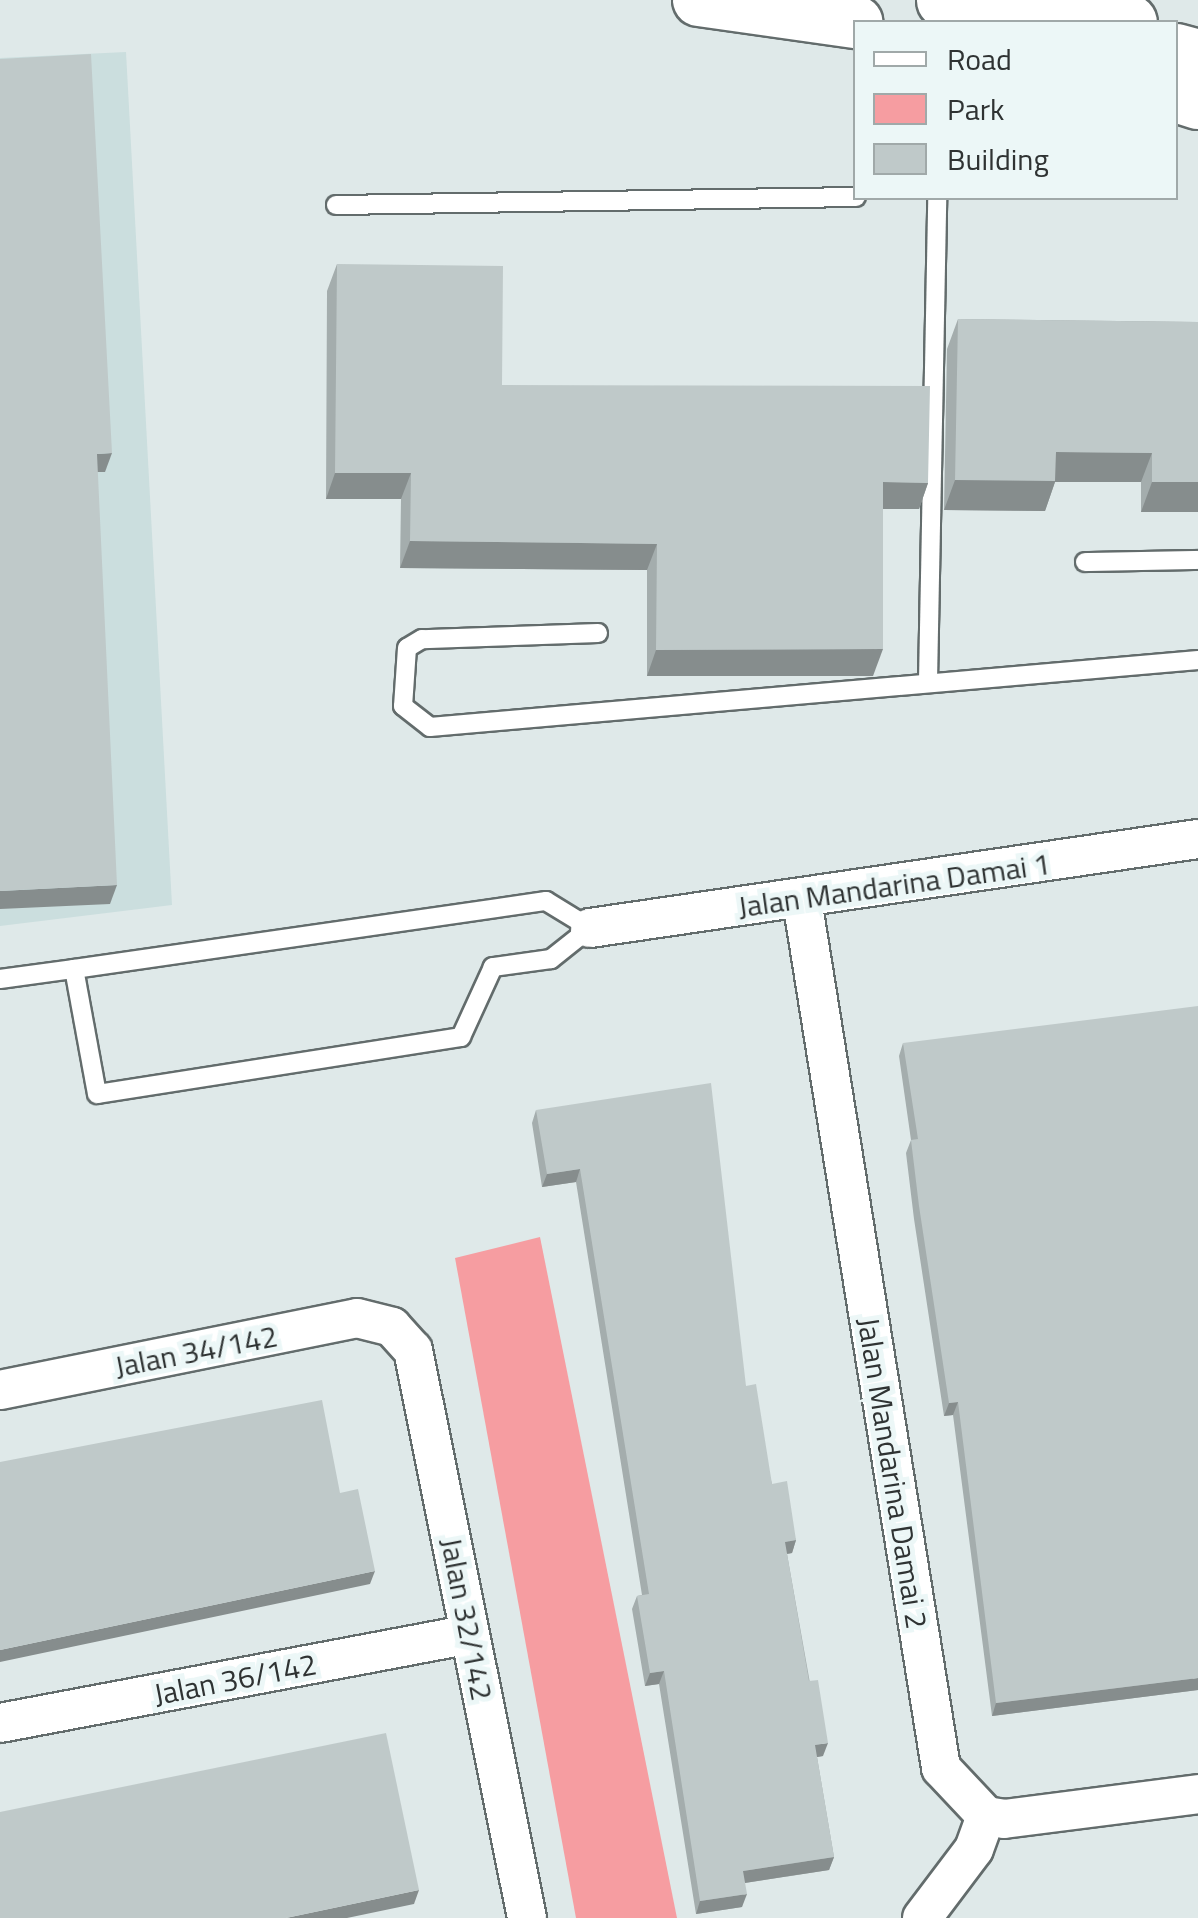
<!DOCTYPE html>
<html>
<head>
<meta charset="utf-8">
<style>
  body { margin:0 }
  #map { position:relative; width:1198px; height:1918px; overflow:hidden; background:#dfe9e9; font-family:"Titillium Web",sans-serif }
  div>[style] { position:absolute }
  .built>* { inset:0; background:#cbdede }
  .green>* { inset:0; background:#f69da1 }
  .roads { filter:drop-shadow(2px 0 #636c6c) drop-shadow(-2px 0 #636c6c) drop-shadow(0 2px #636c6c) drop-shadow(0 -2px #636c6c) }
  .service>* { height:18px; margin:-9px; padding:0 9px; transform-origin:9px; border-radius:9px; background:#fff }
  .minor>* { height:38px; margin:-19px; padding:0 19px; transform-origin:19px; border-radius:19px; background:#fff }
  .secondary>* { height:52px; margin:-26px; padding:0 26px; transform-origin:26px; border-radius:26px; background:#fff }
  .motorway>* { height:55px; margin:-27.5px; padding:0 27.5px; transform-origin:27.5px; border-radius:27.5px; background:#fff }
  .wall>* { inset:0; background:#a4adad }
  .shaded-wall>* { inset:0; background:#868d8d }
  .building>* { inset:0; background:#bfc9c9 }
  span { translate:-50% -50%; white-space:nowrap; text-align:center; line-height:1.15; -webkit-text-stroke:10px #ecf7f7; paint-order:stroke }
  .street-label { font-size:30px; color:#2f3333 }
  .legend { position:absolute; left:853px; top:20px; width:325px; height:180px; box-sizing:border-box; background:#ecf7f7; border:2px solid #a0a9a9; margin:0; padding:12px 18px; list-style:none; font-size:30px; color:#2f3333 }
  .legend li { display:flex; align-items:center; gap:20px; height:50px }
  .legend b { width:50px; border:2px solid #a0a9a9 }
</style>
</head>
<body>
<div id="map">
  <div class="built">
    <i style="clip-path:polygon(126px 52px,172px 905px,0 926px,0 58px)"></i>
  </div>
  <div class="green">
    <i style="clip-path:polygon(540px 1237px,677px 1918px,576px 1918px,455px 1258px)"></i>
  </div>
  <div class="roads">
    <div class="service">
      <i style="left:336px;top:205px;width:520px;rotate:-0.88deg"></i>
      <i style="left:1085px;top:562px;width:113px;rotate:-1deg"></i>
      <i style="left:598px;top:633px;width:176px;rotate:178deg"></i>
      <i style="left:422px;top:639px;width:17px;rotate:149deg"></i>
      <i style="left:407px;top:648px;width:58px;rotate:93.9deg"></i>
      <i style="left:403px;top:706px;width:34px;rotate:38deg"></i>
      <i style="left:430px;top:727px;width:771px;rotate:-4.99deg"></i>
      <i style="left:928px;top:681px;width:483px;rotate:-88.9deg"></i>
      <i style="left:546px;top:901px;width:52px;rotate:31.5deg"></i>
      <i style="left:590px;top:928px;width:50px;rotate:141.5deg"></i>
      <i style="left:551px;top:959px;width:59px;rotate:172.1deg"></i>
      <i style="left:493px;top:967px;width:77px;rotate:114.6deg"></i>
      <i style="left:461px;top:1037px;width:368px;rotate:171.1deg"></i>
      <i style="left:97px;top:1094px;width:127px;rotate:-100.4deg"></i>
      <i style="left:74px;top:969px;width:477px;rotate:-8.2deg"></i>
      <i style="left:0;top:979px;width:75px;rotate:-7.7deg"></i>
    </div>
    <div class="minor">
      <i style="left:802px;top:900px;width:879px;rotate:80.9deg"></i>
      <i style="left:941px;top:1768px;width:66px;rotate:46.8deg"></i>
      <i style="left:986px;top:1816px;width:18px;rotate:9deg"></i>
      <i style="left:1004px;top:1819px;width:196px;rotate:-7.3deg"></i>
      <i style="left:590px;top:928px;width:614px;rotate:-8.33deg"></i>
      <i style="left:0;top:1390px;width:364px;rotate:-11.4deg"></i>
      <i style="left:357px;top:1318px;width:36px;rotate:14deg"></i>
      <i style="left:392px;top:1327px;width:31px;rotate:48deg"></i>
      <i style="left:413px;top:1350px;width:579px;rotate:78.65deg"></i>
      <i style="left:0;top:1723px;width:478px;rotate:-10.7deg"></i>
      <i style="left:922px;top:1918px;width:86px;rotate:-53deg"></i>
      <i style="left:974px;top:1849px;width:35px;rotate:-70deg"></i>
    </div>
    <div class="secondary">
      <i style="left:699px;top:0;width:159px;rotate:8deg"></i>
      <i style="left:1176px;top:96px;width:23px;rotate:18deg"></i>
    </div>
    <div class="motorway">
      <i style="left:944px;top:0;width:125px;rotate:10.1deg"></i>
      <i style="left:1032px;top:2px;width:99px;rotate:11.7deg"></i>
      <i style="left:1176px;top:51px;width:23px;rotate:15deg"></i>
    </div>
  </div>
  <div class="wall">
    <i style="clip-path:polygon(337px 264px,502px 385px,928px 483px,919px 509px,883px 509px,873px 676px,647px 676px,647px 570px,400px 568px,401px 499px,326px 499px,327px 291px)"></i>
    <i style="clip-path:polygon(958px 319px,1198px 322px,1198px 512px,1141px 512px,1141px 482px,1055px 482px,1045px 511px,944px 510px,947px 349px)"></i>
    <i style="clip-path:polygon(903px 1043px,1198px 1690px,992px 1716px,953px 1415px,944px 1416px,914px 1219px,906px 1153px,911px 1140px,899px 1056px)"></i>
    <i style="clip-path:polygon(536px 1110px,746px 1386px,772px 1484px,796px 1540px,792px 1553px,787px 1554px,823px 1756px,817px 1757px,834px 1857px,829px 1870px,745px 1883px,742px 1907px,696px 1914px,659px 1684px,645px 1686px,632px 1609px,637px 1596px,642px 1595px,576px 1182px,542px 1187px,532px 1123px)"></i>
  </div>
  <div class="shaded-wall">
    <i style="clip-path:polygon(1056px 452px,1152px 453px,1141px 482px,1055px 482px,1045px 511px,944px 510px,955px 480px)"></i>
    <i style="clip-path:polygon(112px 453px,105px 472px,91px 472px,97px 454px)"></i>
    <i style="clip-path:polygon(335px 473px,411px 473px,401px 499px,326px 499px)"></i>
    <i style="clip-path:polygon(883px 482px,928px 483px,919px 509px,874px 509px)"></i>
    <i style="clip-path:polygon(1152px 482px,1198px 482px,1198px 512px,1141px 512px)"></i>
    <i style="clip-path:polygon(410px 541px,657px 544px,647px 570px,400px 568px)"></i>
    <i style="clip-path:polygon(883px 649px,873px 676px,647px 676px,656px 650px)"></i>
    <i style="clip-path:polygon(117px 885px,110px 904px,0 909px,0 891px)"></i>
    <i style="clip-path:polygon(580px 1169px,576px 1182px,542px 1187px,547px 1174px)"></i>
    <i style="clip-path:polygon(958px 1402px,953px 1415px,944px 1416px,949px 1403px)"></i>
    <i style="clip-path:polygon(796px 1540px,792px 1553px,780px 1555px,785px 1542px)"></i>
    <i style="clip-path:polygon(375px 1571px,370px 1584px,0 1662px,0 1650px)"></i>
    <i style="clip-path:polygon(664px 1671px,659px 1684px,645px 1686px,650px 1673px)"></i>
    <i style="clip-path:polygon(1198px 1678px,1198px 1690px,992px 1716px,996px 1703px)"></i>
    <i style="clip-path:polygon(828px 1743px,823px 1756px,811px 1758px,815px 1745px)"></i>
    <i style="clip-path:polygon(834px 1857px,829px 1870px,738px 1884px,743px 1871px)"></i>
    <i style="clip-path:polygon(419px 1890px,414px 1904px,347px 1918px,286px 1918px)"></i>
    <i style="clip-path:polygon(747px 1894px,742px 1907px,696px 1914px,700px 1901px)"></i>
  </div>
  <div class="building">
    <i style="clip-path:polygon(91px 54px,112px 453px,97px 454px,117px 885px,0 891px,0 59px)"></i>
    <i style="clip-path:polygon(337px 264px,503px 266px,502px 385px,930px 386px,928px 483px,883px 482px,883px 649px,656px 650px,657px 544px,410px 541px,411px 473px,335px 473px)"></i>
    <i style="clip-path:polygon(958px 319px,1198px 322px,1198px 482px,1152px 482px,1152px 453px,1056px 452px,1055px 481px,955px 480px)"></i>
    <i style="clip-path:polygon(1198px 1006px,1198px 1678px,996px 1703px,958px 1402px,949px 1403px,919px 1206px,911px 1140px,918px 1139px,903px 1043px)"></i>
    <i style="clip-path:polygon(711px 1083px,746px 1386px,756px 1384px,772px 1484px,787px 1481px,796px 1540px,785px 1542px,809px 1681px,818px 1680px,828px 1743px,815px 1745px,834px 1857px,743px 1871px,747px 1894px,700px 1901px,664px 1671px,650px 1673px,637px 1596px,649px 1594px,580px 1169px,547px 1174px,536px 1110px)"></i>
    <i style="clip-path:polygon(322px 1400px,340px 1493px,358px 1489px,375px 1571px,0 1650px,0 1462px)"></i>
    <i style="clip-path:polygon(386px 1733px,419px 1890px,286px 1918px,0 1918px,0 1812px)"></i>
  </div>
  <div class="street-label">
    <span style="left:894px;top:885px;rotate:-8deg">Jalan Mandarina Damai 1</span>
    <span style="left:196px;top:1351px;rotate:-11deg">Jalan 34/142</span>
    <span style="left:893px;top:1473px;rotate:81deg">Jalan Mandarina Damai 2</span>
    <span style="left:467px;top:1619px;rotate:79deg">Jalan 32/142</span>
    <span style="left:235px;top:1679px;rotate:-11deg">Jalan 36/142</span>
  </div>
  <ul class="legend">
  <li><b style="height:12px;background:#fff"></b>Road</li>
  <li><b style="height:28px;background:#f69da1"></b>Park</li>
  <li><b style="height:28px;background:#bfc9c9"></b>Building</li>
  </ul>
</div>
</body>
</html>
